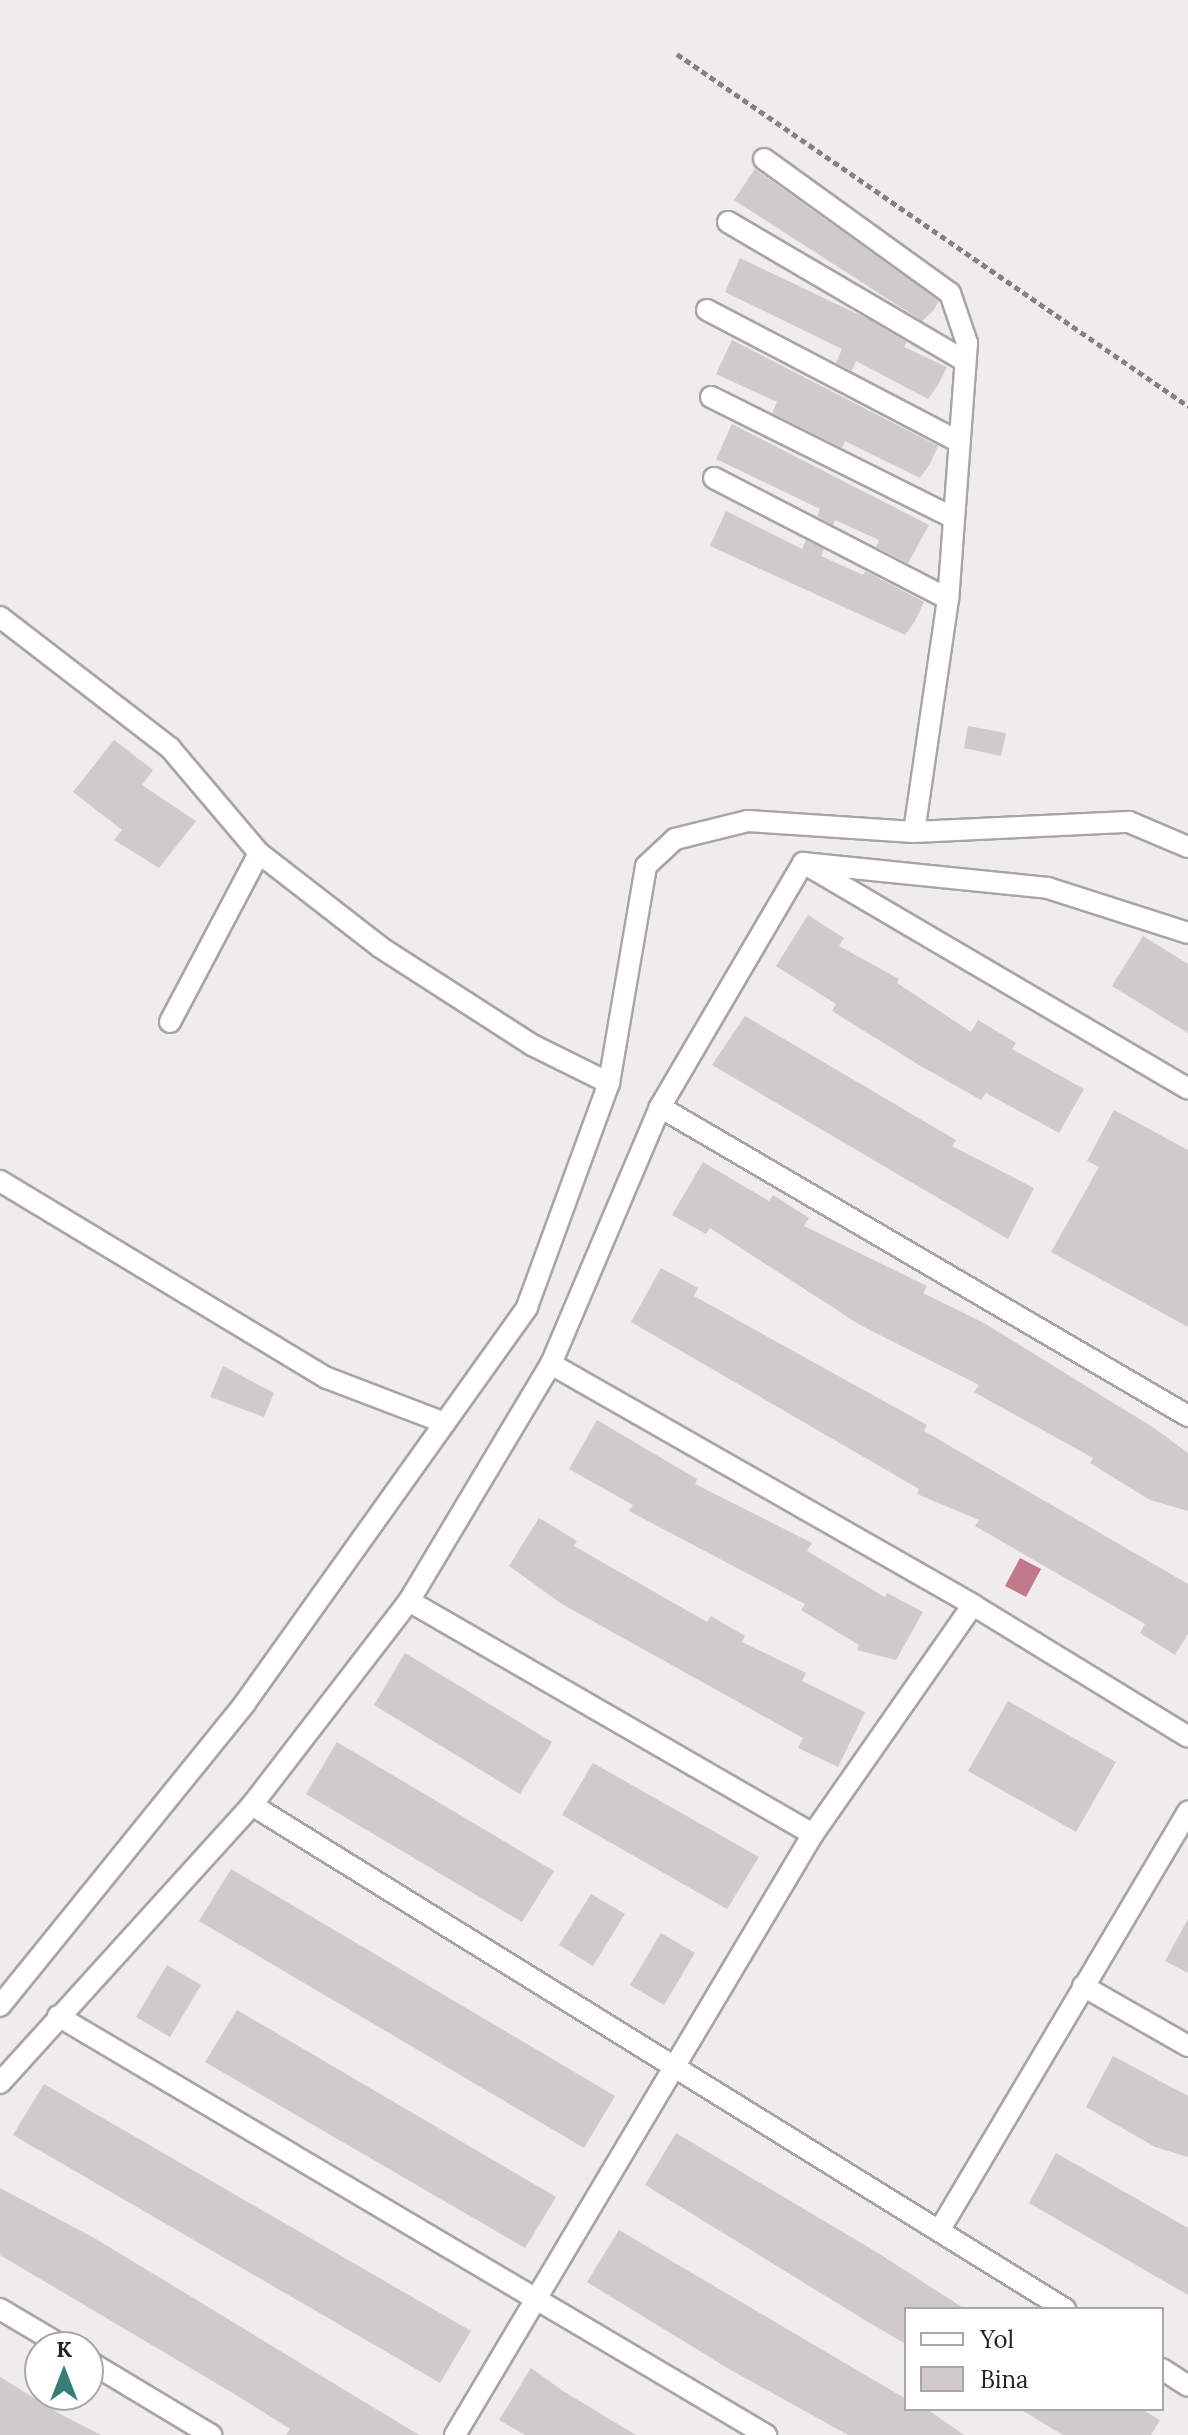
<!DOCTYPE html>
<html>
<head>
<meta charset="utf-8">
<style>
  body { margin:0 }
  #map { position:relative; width:1188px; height:2435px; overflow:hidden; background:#f0ebec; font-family:Lora,serif }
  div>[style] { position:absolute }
  .water>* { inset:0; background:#c17989 }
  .building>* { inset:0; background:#d0cacb }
  .path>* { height:5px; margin-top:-2.5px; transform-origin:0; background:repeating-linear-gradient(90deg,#848181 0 6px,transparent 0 10px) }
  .roads { filter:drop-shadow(2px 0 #a9a4a5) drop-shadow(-2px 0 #a9a4a5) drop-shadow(0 2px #a9a4a5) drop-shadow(0 -2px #a9a4a5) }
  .minor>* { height:20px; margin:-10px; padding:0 10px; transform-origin:10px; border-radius:10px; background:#fff }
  span { translate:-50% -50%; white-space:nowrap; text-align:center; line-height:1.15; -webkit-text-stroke:7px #fff; paint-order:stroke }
  .legend { position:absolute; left:904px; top:2307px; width:260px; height:104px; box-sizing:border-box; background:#fff; border:2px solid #a7a7a7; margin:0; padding:10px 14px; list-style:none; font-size:24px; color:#242222 }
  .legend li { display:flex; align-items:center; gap:16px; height:40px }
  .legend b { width:40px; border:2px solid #a7a7a7 }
  .north { position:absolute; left:24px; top:2331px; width:80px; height:80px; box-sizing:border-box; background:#fff; border:2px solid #a7a7a7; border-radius:50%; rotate:0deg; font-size:22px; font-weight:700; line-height:32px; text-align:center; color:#242222 }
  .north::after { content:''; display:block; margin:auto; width:28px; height:36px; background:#367d75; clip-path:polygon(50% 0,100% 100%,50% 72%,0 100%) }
</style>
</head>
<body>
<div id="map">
  <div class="water">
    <i style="clip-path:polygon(1020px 1558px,1041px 1569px,1026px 1597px,1005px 1586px)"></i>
  </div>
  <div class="building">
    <i style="clip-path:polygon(755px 169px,939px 301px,933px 311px,922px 321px,734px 200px)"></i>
    <i style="clip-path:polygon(740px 258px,868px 319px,907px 342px,904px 347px,947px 367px,938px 385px,928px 399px,856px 361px,852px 371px,836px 363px,842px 349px,725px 292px)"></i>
    <i style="clip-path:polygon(732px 340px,938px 446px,930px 464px,920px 478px,845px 441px,842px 448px,772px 413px,777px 402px,716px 374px)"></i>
    <i style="clip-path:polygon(732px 424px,929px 525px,908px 563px,876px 547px,879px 540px,835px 520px,833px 525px,817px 516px,820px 509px,716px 459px)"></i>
    <i style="clip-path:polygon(726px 511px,802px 549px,806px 540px,824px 549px,821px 556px,863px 575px,865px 571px,924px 602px,915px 621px,905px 635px,710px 546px)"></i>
    <i style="clip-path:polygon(968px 726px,1006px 733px,1001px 756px,964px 748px)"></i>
    <i style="clip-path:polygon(114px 740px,153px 770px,142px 785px,196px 821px,159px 868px,114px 840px,122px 830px,73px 792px)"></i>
    <i style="clip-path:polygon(808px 915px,844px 938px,839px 946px,899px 979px,897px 983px,971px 1032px,978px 1020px,1016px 1043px,1012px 1049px,1084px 1089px,1059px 1133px,986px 1093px,981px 1100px,919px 1065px,832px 1011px,836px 1004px,776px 966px)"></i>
    <i style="clip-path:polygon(1143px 936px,1188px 964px,1188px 1033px,1112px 986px)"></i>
    <i style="clip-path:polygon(745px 1016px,956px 1140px,952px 1146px,1034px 1188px,1008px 1239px,712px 1065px)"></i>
    <i style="clip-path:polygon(1114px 1110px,1188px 1150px,1188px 1327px,1051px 1252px,1099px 1167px,1087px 1161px)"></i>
    <i style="clip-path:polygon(703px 1162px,769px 1201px,773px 1195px,809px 1218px,804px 1226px,927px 1286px,923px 1293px,984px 1323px,1154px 1428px,1188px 1453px,1188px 1511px,1150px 1500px,1090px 1463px,1093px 1458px,974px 1392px,979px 1385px,860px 1325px,710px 1228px,706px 1234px,672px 1215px)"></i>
    <i style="clip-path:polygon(661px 1268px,698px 1288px,694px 1296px,927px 1425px,924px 1431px,1188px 1584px,1188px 1634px,1175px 1655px,1140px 1633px,1145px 1624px,975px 1526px,979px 1520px,917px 1494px,919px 1489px,631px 1322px)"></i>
    <i style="clip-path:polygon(223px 1366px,274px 1393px,264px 1417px,210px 1397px)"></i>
    <i style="clip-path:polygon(597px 1420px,697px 1479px,695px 1484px,812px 1543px,807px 1551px,885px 1597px,887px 1593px,923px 1612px,896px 1660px,857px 1650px,859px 1645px,801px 1610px,805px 1604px,629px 1511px,633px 1505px,569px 1469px)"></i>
    <i style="clip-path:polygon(539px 1518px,577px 1541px,574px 1546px,707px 1622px,711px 1616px,745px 1636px,742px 1642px,806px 1673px,802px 1681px,865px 1712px,838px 1767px,798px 1748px,803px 1738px,562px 1604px,509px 1566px)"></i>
    <i style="clip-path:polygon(405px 1653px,552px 1742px,520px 1794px,374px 1705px)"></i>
    <i style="clip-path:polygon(1008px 1701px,1116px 1762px,1076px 1832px,968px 1771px)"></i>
    <i style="clip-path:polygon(337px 1742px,554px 1871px,522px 1922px,306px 1794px)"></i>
    <i style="clip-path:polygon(593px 1763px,759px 1857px,727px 1909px,562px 1815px)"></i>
    <i style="clip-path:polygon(231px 1869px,615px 2096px,584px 2148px,199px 1921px)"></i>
    <i style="clip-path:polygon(591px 1894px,625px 1914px,593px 1966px,559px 1945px)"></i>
    <i style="clip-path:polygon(1188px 1919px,1188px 1973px,1165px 1961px)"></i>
    <i style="clip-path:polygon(661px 1933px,695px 1953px,664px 2005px,630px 1985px)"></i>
    <i style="clip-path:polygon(167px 1965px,201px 1985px,170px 2037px,136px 2017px)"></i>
    <i style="clip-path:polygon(237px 2010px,556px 2197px,525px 2248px,205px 2062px)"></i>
    <i style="clip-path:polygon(1113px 2056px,1188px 2096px,1188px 2157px,1155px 2147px,1086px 2107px)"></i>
    <i style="clip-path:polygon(44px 2084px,471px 2331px,440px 2383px,13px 2135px)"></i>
    <i style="clip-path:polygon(676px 2133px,878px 2253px,965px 2309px,906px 2309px,906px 2344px,868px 2322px,645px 2185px)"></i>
    <i style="clip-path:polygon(1056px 2153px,1188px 2228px,1188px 2295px,1029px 2203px)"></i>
    <i style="clip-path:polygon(0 2188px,96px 2239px,419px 2435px,286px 2435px,290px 2429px,236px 2395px,0 2255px)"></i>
    <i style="clip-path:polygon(619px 2230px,906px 2399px,906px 2409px,927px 2409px,964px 2435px,848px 2435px,729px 2369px,587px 2282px)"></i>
    <i style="clip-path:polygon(531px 2368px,563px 2391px,636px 2435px,525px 2435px,499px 2420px)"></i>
    <i style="clip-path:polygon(0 2377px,60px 2414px,101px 2435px,0 2435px)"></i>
    <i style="clip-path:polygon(1020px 2409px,1141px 2409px,1160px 2420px,1151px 2435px,1063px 2435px)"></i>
  </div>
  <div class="path">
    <i style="left:677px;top:54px;width:621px;rotate:34.56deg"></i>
  </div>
  <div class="roads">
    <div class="minor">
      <i style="left:764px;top:159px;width:229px;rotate:35.8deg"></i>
      <i style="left:950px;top:293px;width:53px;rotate:71.2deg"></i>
      <i style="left:967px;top:343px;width:257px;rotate:94.2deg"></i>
      <i style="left:948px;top:599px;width:235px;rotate:98.3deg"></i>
      <i style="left:728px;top:222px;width:275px;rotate:30.4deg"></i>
      <i style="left:707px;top:310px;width:284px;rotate:27.6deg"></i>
      <i style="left:711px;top:397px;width:271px;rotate:26.5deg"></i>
      <i style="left:714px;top:478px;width:263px;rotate:27.3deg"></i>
      <i style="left:0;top:617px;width:215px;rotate:37.6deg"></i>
      <i style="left:170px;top:748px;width:138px;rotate:49.7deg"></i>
      <i style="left:259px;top:853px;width:153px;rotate:37.8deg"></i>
      <i style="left:380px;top:947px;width:181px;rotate:32.8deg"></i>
      <i style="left:532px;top:1045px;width:86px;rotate:26.3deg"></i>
      <i style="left:810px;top:867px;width:438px;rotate:30.4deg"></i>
      <i style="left:170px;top:1022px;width:191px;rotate:-62.2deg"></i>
      <i style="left:660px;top:1107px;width:612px;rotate:30.34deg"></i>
      <i style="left:0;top:1181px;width:382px;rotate:31.1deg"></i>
      <i style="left:327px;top:1378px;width:126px;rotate:20.9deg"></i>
      <i style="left:551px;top:1364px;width:486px;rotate:29.7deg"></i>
      <i style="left:973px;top:1605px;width:252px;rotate:31.5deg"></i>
      <i style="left:409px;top:1601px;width:466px;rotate:30deg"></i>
      <i style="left:252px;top:1805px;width:957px;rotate:31.8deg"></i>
      <i style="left:1083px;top:1986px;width:121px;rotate:29.7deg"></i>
      <i style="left:0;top:2006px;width:390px;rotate:-51deg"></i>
      <i style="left:245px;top:1703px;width:486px;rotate:-54.5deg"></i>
      <i style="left:527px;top:1307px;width:239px;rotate:-69.9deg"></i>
      <i style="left:609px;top:1083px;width:220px;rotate:-80.3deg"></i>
      <i style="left:646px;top:866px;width:40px;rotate:-43deg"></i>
      <i style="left:675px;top:839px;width:75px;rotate:-13.9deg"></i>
      <i style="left:748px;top:821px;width:166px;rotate:3.8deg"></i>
      <i style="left:914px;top:832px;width:215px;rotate:-2.7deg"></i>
      <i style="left:1129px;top:822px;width:64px;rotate:23deg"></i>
      <i style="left:58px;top:2016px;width:823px;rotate:30.62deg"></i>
      <i style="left:0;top:2083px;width:375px;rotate:-47.8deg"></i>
      <i style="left:252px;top:1805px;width:257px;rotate:-52.4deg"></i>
      <i style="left:409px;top:1601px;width:276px;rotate:-59.1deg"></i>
      <i style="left:551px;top:1364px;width:279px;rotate:-67deg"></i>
      <i style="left:660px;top:1107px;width:283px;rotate:-59.6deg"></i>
      <i style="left:803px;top:863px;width:246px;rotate:5.8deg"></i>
      <i style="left:1048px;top:888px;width:147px;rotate:17.8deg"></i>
      <i style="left:939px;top:2231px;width:488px;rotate:-59.3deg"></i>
      <i style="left:0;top:2309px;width:74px;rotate:30.7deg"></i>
      <i style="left:88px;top:2361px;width:144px;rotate:31deg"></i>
      <i style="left:1162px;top:2369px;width:31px;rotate:33deg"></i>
      <i style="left:455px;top:2435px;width:700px;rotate:-59.22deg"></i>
      <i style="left:813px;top:1834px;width:279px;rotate:-55.1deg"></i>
    </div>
  </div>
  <ul class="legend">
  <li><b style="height:10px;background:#fff"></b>Yol</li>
  <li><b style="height:22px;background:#d0cacb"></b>Bina</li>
  </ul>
  <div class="north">K</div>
</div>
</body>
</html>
